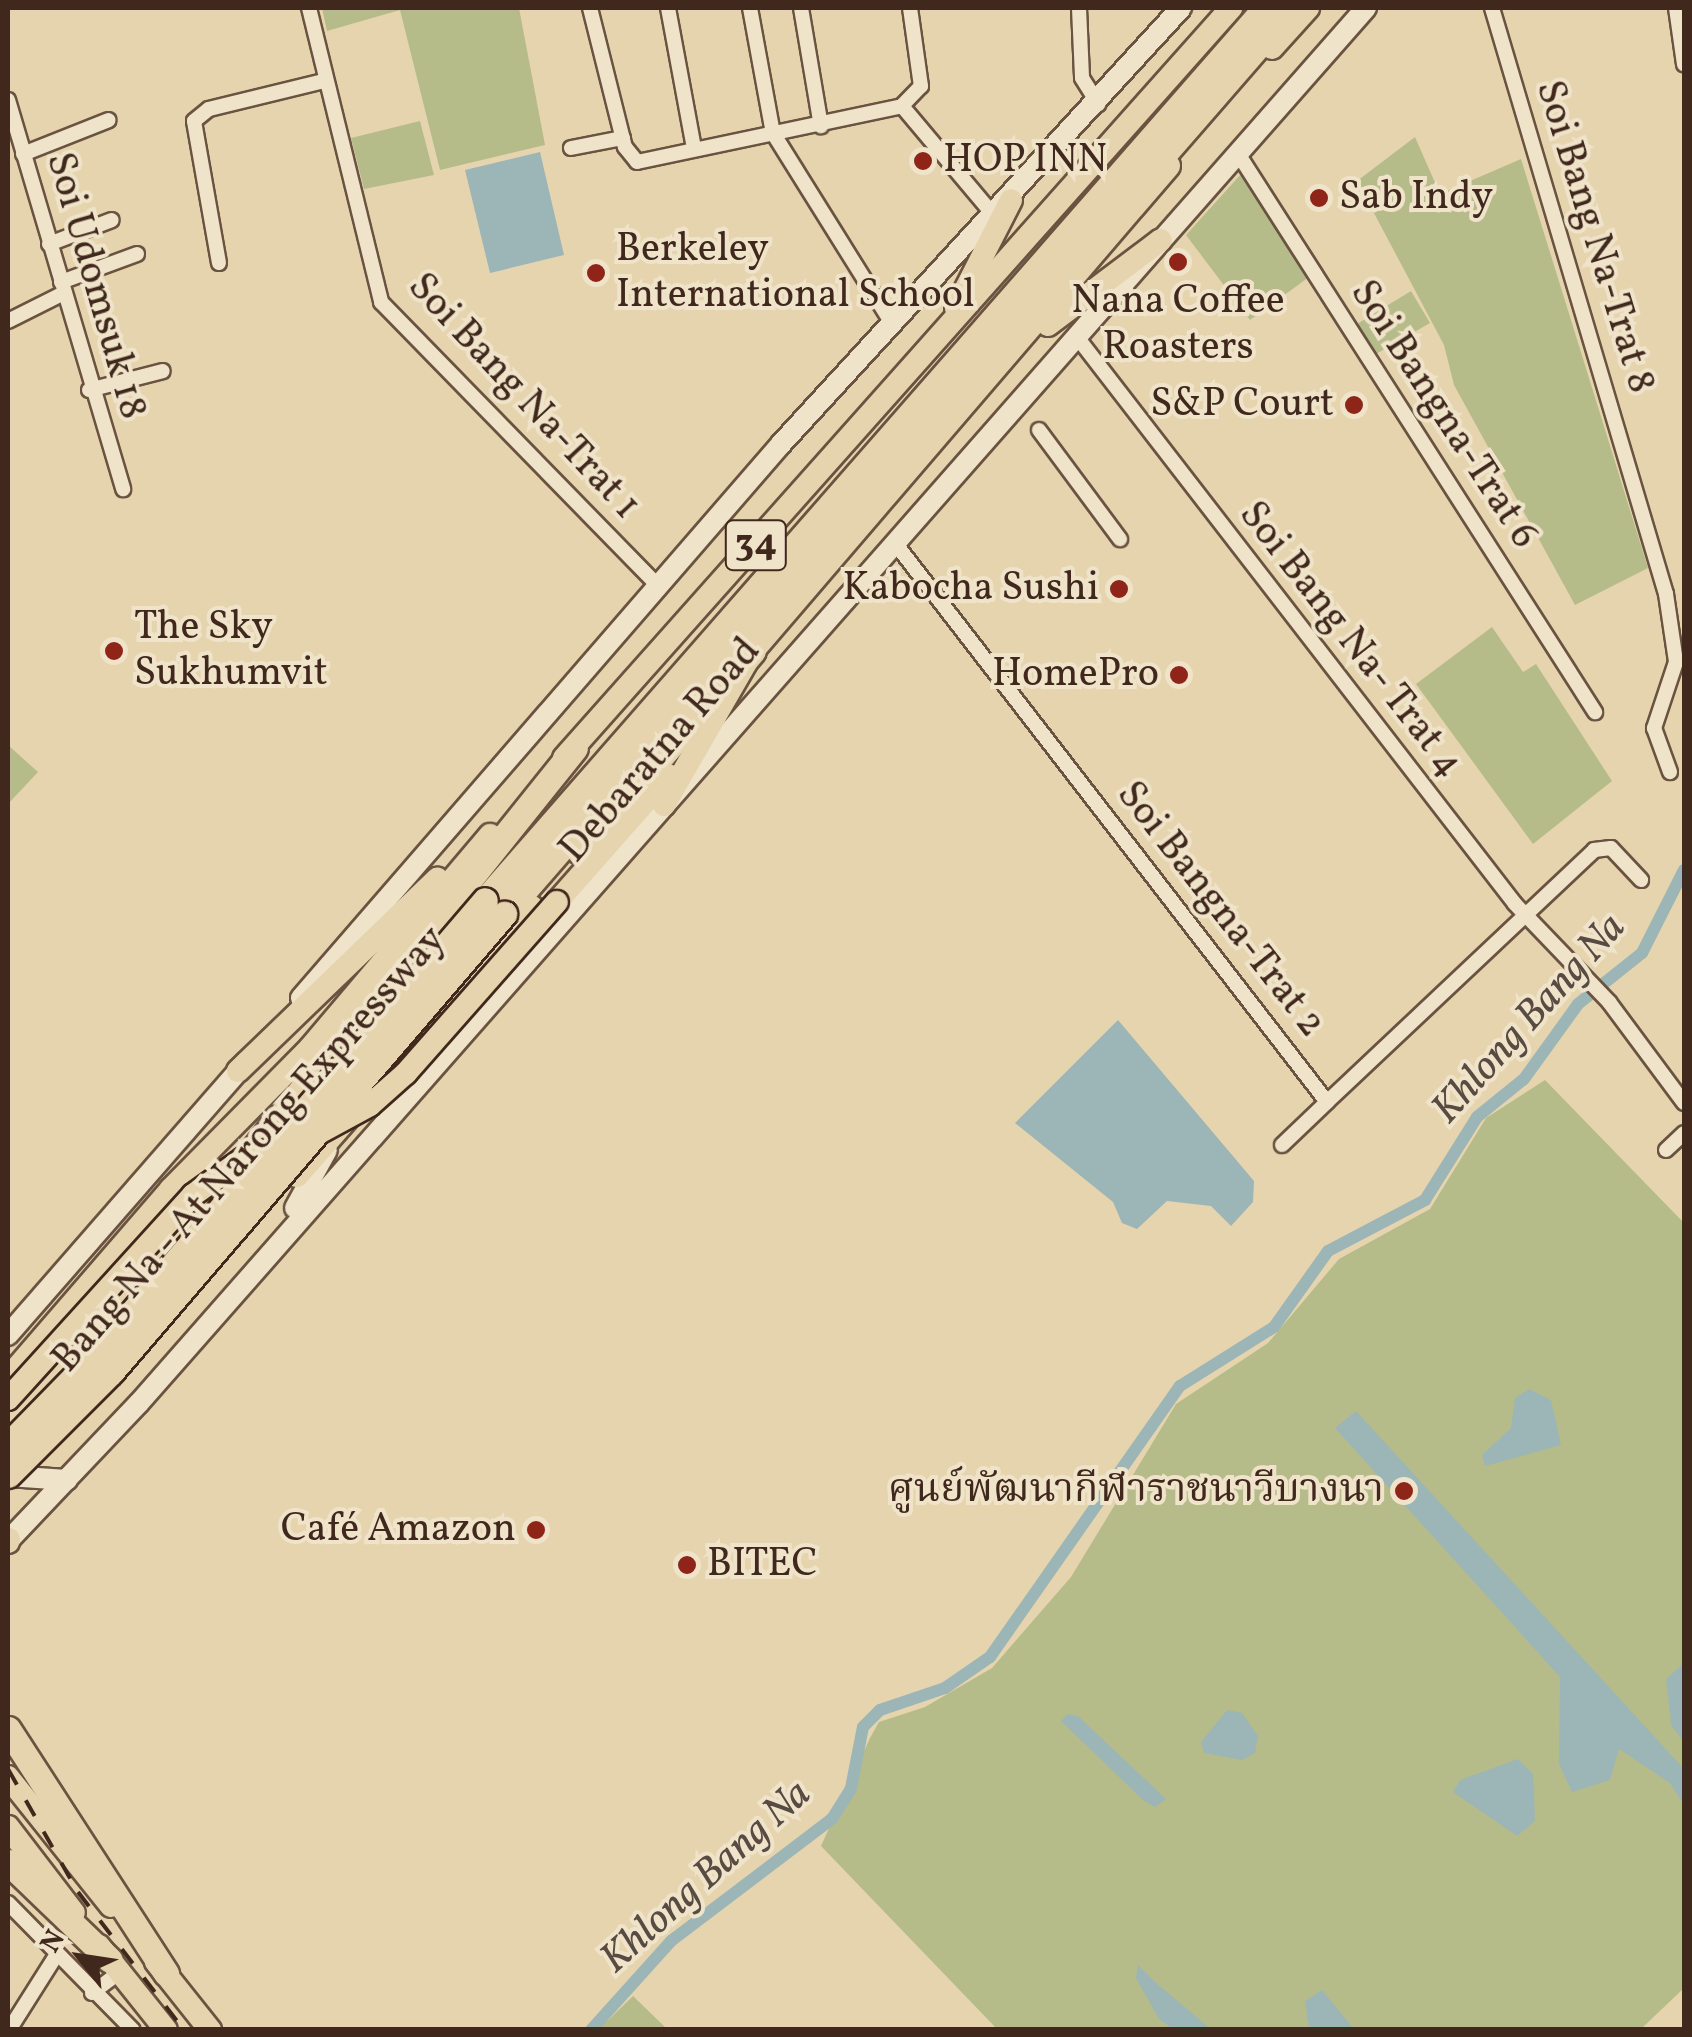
<!DOCTYPE html>
<html>
<head>
<meta charset="utf-8">
<style>
  body { margin:0 }
  #map { position:relative; width:1692px; height:2037px; overflow:hidden; background:#e6d4ae; font-family:Vollkorn,"Noto Serif Thai",serif }
  div>[style] { position:absolute }
  .green>* { inset:0; background:#b6bc89 }
  .water>* { inset:0; background:#9cb5b6 }
  .canal>* { height:12px; margin:-6px; padding:0 6px; transform-origin:6px; border-radius:6px; background:#9cb5b6 }
  .roads { filter:drop-shadow(2px 0 #6a5340) drop-shadow(-2px 0 #6a5340) drop-shadow(0 2px #6a5340) drop-shadow(0 -2px #6a5340) }
  .minor>* { height:14px; margin:-7px; padding:0 7px; transform-origin:7px; border-radius:7px; background:#efe3ca }
  .secondary>* { height:20px; margin:-10px; padding:0 10px; transform-origin:10px; border-radius:10px; background:#efe3ca }
  .trunk>* { height:22px; margin:-11px; padding:0 11px; transform-origin:11px; border-radius:11px; background:#e6d4ae }
  .motorway>* { height:25px; margin:-12.5px; padding:0 12.5px; transform-origin:12.5px; border-radius:12.5px; background:#e6d4ae }
  .rail>* { height:4px; margin-top:-2px; transform-origin:0; background:repeating-linear-gradient(90deg,#40281c 0 18px,transparent 0 36px) }
  .bridges { filter:drop-shadow(2px 0 #40281c) drop-shadow(-2px 0 #40281c) drop-shadow(0 2px #40281c) drop-shadow(0 -2px #40281c) }
  .trunk-bridge>* { height:22px; margin:-11px; padding:0 11px; transform-origin:11px; border-radius:11px; background:#e6d4ae }
  .motorway-bridge>* { height:25px; margin:-12.5px; padding:0 12.5px; transform-origin:12.5px; border-radius:12.5px; background:#e6d4ae }
  .dots>* { width:28px; height:28px; translate:-50% -50%; box-sizing:border-box; border:5px solid #efe3ca; border-radius:50% }
  span { translate:-50% -50%; white-space:nowrap; text-align:center; line-height:1.15; -webkit-text-stroke:8px #efe3ca; paint-order:stroke }
  .shield-label span { padding:2px 8px; background:#efe3ca; border:2px solid; border-radius:8px; -webkit-text-stroke-width:0 }
  .shield-label { font-size:38px; color:#40281c; font-weight:700 }
  .poi-label { font-size:40px; color:#40281c }
  .left { translate:0 -50%; text-align:left }
  .right { translate:-100% -50%; text-align:right }
  .street-label { font-size:40px; color:#40281c }
  .water-label { font-size:42px; color:#574b42; font-style:italic }
  .frame { position:absolute; inset:0; border:10px solid #40281c; pointer-events:none }
  .north { position:absolute; left:30px; top:1907px; width:100px; height:100px; -webkit-text-stroke:8px #efe3ca; paint-order:stroke; rotate:300deg; font-size:28px; font-weight:700; line-height:40px; text-align:center; color:#40281c }
  .north::after { content:''; display:block; margin:auto; width:35px; height:45px; background:#40281c; clip-path:polygon(50% 0,100% 100%,50% 72%,0 100%) }
</style>
</head>
<body>
<div id="map">
  <div class="green">
    <i style="clip-path:polygon(322px 8px,519px 8px,545px 145px,440px 170px,400px 10px,327px 31px)"></i>
    <i style="clip-path:polygon(420px 121px,434px 175px,364px 189px,351px 138px)"></i>
    <i style="clip-path:polygon(1415px 137px,1440px 194px,1521px 159px,1648px 568px,1575px 605px,1454px 385px,1444px 345px,1357px 181px)"></i>
    <i style="clip-path:polygon(1242px 173px,1309px 277px,1250px 320px,1186px 235px)"></i>
    <i style="clip-path:polygon(1411px 291px,1430px 323px,1376px 354px,1357px 324px)"></i>
    <i style="clip-path:polygon(1492px 627px,1523px 672px,1536px 664px,1612px 781px,1533px 844px,1416px 684px)"></i>
    <i style="clip-path:polygon(8px 745px,38px 772px,8px 804px)"></i>
    <i style="clip-path:polygon(1545px 1080px,1684px 1223px,1684px 1988px,1641px 2029px,997px 2029px,821px 1846px,870px 1738px,879px 1722px,925px 1707px,992px 1668px,1071px 1577px,1176px 1404px,1268px 1343px,1339px 1259px,1430px 1209px,1486px 1118px)"></i>
    <i style="clip-path:polygon(633px 1996px,667px 2029px,599px 2029px)"></i>
  </div>
  <div class="water">
    <i style="clip-path:polygon(540px 152px,564px 255px,490px 273px,465px 170px)"></i>
    <i style="clip-path:polygon(1118px 1020px,1254px 1181px,1253px 1202px,1231px 1226px,1211px 1206px,1167px 1201px,1137px 1229px,1122px 1223px,1113px 1202px,1015px 1123px)"></i>
    <i style="clip-path:polygon(1529px 1389px,1551px 1400px,1561px 1445px,1485px 1466px,1482px 1455px,1511px 1428px,1515px 1398px)"></i>
    <i style="clip-path:polygon(1356px 1411px,1684px 1769px,1684px 1805px,1670px 1783px,1619px 1749px,1610px 1780px,1572px 1792px,1559px 1764px,1560px 1677px,1335px 1428px)"></i>
    <i style="clip-path:polygon(1684px 1663px,1684px 1742px,1671px 1725px,1666px 1679px)"></i>
    <i style="clip-path:polygon(1227px 1710px,1242px 1713px,1258px 1736px,1255px 1753px,1242px 1760px,1204px 1753px,1201px 1742px)"></i>
    <i style="clip-path:polygon(1068px 1714px,1078px 1716px,1166px 1799px,1155px 1807px,1144px 1801px,1061px 1721px)"></i>
    <i style="clip-path:polygon(1518px 1759px,1533px 1774px,1535px 1821px,1517px 1836px,1453px 1792px,1460px 1780px)"></i>
    <i style="clip-path:polygon(1138px 1965px,1156px 1983px,1211px 2029px,1173px 2029px,1159px 2019px,1136px 1978px)"></i>
    <i style="clip-path:polygon(1322px 1990px,1354px 2029px,1309px 2029px,1305px 2001px)"></i>
  </div>
  <div class="canal">
    <i style="left:591px;top:2030px;width:120px;rotate:-48deg"></i>
    <i style="left:671px;top:1941px;width:202px;rotate:-37.2deg"></i>
    <i style="left:832px;top:1819px;width:36px;rotate:-58deg"></i>
    <i style="left:851px;top:1788px;width:62px;rotate:-78.9deg"></i>
    <i style="left:863px;top:1727px;width:24px;rotate:-45deg"></i>
    <i style="left:880px;top:1710px;width:69px;rotate:-18.7deg"></i>
    <i style="left:945px;top:1688px;width:55px;rotate:-34.6deg"></i>
    <i style="left:990px;top:1657px;width:331px;rotate:-55deg"></i>
    <i style="left:1180px;top:1386px;width:111px;rotate:-32.1deg"></i>
    <i style="left:1274px;top:1327px;width:93px;rotate:-54.6deg"></i>
    <i style="left:1328px;top:1251px;width:110px;rotate:-27.7deg"></i>
    <i style="left:1425px;top:1200px;width:98px;rotate:-57.9deg"></i>
    <i style="left:1477px;top:1117px;width:60px;rotate:-39deg"></i>
    <i style="left:1524px;top:1079px;width:92px;rotate:-54.2deg"></i>
    <i style="left:1578px;top:1004px;width:82px;rotate:-38.6deg"></i>
    <i style="left:1642px;top:953px;width:93px;rotate:-63.2deg"></i>
  </div>
  <div class="roads">
    <div class="minor">
      <i style="left:309px;top:8px;width:303px;rotate:76.2deg"></i>
      <i style="left:381px;top:302px;width:395px;rotate:45.7deg"></i>
      <i style="left:590px;top:8px;width:143px;rotate:75.9deg"></i>
      <i style="left:625px;top:147px;width:19px;rotate:51deg"></i>
      <i style="left:637px;top:162px;width:271px;rotate:-11.9deg"></i>
      <i style="left:668px;top:8px;width:142px;rotate:79.5deg"></i>
      <i style="left:750px;top:8px;width:127px;rotate:79.6deg"></i>
      <i style="left:773px;top:133px;width:226px;rotate:58deg"></i>
      <i style="left:801px;top:8px;width:120px;rotate:80.4deg"></i>
      <i style="left:910px;top:8px;width:79px;rotate:82deg"></i>
      <i style="left:921px;top:86px;width:28px;rotate:134deg"></i>
      <i style="left:902px;top:106px;width:145px;rotate:50deg"></i>
      <i style="left:1079px;top:8px;width:70px;rotate:87.5deg"></i>
      <i style="left:1082px;top:78px;width:31px;rotate:58deg"></i>
      <i style="left:1492px;top:8px;width:611px;rotate:73.46deg"></i>
      <i style="left:1666px;top:594px;width:69px;rotate:81.6deg"></i>
      <i style="left:1676px;top:662px;width:70px;rotate:108.4deg"></i>
      <i style="left:1654px;top:728px;width:47px;rotate:70deg"></i>
      <i style="left:1676px;top:8px;width:57px;rotate:81.9deg"></i>
      <i style="left:8px;top:100px;width:406px;rotate:73.5deg"></i>
      <i style="left:571px;top:148px;width:53px;rotate:-10.9deg"></i>
      <i style="left:1237px;top:152px;width:665px;rotate:57.41deg"></i>
      <i style="left:23px;top:154px;width:92px;rotate:-21.6deg"></i>
      <i style="left:49px;top:244px;width:67px;rotate:-20.9deg"></i>
      <i style="left:219px;top:263px;width:144px;rotate:-100deg"></i>
      <i style="left:194px;top:121px;width:19px;rotate:-39deg"></i>
      <i style="left:209px;top:109px;width:118px;rotate:-13.7deg"></i>
      <i style="left:61px;top:282px;width:81px;rotate:-20.2deg"></i>
      <i style="left:8px;top:321px;width:63px;rotate:-26.6deg"></i>
      <i style="left:1077px;top:337px;width:716px;rotate:52.31deg"></i>
      <i style="left:1515px;top:904px;width:136px;rotate:46.2deg"></i>
      <i style="left:1609px;top:1002px;width:126px;rotate:53.4deg"></i>
      <i style="left:89px;top:390px;width:76px;rotate:-14.4deg"></i>
      <i style="left:1039px;top:430px;width:136px;rotate:53.4deg"></i>
      <i style="left:895px;top:543px;width:706px;rotate:52.3deg"></i>
      <i style="left:1327px;top:1102px;width:367px;rotate:-43.3deg"></i>
      <i style="left:1594px;top:850px;width:17px;rotate:-7deg"></i>
      <i style="left:1611px;top:848px;width:44px;rotate:46.8deg"></i>
      <i style="left:1282px;top:1145px;width:62px;rotate:-43.7deg"></i>
      <i style="left:1666px;top:1150px;width:25px;rotate:-43deg"></i>
      <i style="left:8px;top:1903px;width:178px;rotate:45.5deg"></i>
      <i style="left:92px;top:1993px;width:35px;rotate:-37deg"></i>
      <i style="left:9px;top:2030px;width:90px;rotate:-57.7deg"></i>
    </div>
    <div class="secondary">
      <i style="left:301px;top:998px;width:733px;rotate:-49.09deg"></i>
      <i style="left:781px;top:444px;width:592px;rotate:-47.47deg"></i>
      <i style="left:295px;top:1208px;width:66px;rotate:-61.1deg"></i>
      <i style="left:8px;top:1335px;width:362px;rotate:-48.9deg"></i>
      <i style="left:8px;top:1476px;width:59px;rotate:3.9deg"></i>
      <i style="left:8px;top:1541px;width:190px;rotate:-46.5deg"></i>
      <i style="left:139px;top:1403px;width:1858px;rotate:-48.67deg"></i>
    </div>
    <div class="trunk">
      <i style="left:1272px;top:48px;width:54px;rotate:-48deg"></i>
      <i style="left:956px;top:308px;width:121px;rotate:-63deg"></i>
      <i style="left:1048px;top:325px;width:141px;rotate:-37deg"></i>
      <i style="left:564px;top:758px;width:1004px;rotate:-48.35deg"></i>
      <i style="left:664px;top:805px;width:178px;rotate:-60deg"></i>
      <i style="left:753px;top:651px;width:639px;rotate:-49.38deg"></i>
      <i style="left:557px;top:902px;width:169px;rotate:-48.6deg"></i>
      <i style="left:238px;top:1071px;width:277px;rotate:-44deg"></i>
      <i style="left:8px;top:1378px;width:250px;rotate:-49.2deg"></i>
      <i style="left:171px;top:1189px;width:198px;rotate:-45.4deg"></i>
      <i style="left:310px;top:1048px;width:279px;rotate:-49.8deg"></i>
      <i style="left:8px;top:1542px;width:3px;rotate:-72deg"></i>
      <i style="left:8px;top:1777px;width:165px;rotate:51.4deg"></i>
      <i style="left:8px;top:1827px;width:108px;rotate:52.5deg"></i>
      <i style="left:99px;top:1946px;width:107px;rotate:51.4deg"></i>
      <i style="left:156px;top:1962px;width:87px;rotate:51.5deg"></i>
    </div>
    <div class="motorway">
      <i style="left:579px;top:851px;width:265px;rotate:-49deg"></i>
      <i style="left:485px;top:900px;width:1185px;rotate:-48.83deg"></i>
      <i style="left:504px;top:914px;width:1200px;rotate:-49.02deg"></i>
      <i style="left:241px;top:1165px;width:534px;rotate:-51.31deg"></i>
      <i style="left:296px;top:1174px;width:355px;rotate:-48.8deg"></i>
      <i style="left:8px;top:1426px;width:90px;rotate:-44.5deg"></i>
      <i style="left:8px;top:1729px;width:291px;rotate:57.1deg"></i>
      <i style="left:8px;top:1862px;width:141px;rotate:43.9deg"></i>
    </div>
  </div>
  <div class="rail">
    <i style="left:8px;top:1769px;width:142px;rotate:60.4deg"></i>
    <i style="left:78px;top:1892px;width:174px;rotate:52.5deg"></i>
  </div>
  <div class="bridges">
    <div class="trunk-bridge">
      <i style="left:313px;top:1136px;width:65px;rotate:-28.5deg"></i>
      <i style="left:370px;top:1105px;width:48px;rotate:-41.6deg"></i>
      <i style="left:406px;top:1073px;width:228px;rotate:-48.6deg"></i>
      <i style="left:8px;top:1399px;width:275px;rotate:-47.8deg"></i>
      <i style="left:193px;top:1195px;width:62px;rotate:-35.8deg"></i>
      <i style="left:243px;top:1159px;width:37px;rotate:-19deg"></i>
    </div>
    <div class="motorway-bridge">
      <i style="left:8px;top:1445px;width:123px;rotate:-45.7deg"></i>
      <i style="left:94px;top:1357px;width:601px;rotate:-49.45deg"></i>
      <i style="left:8px;top:1475px;width:146px;rotate:-45deg"></i>
      <i style="left:111px;top:1372px;width:604px;rotate:-49.37deg"></i>
    </div>
  </div>
  <div class="dots">
    <i style="left:923px;top:161px;background:#8f2418"></i>
    <i style="left:1319px;top:198px;background:#8f2418"></i>
    <i style="left:1178px;top:262px;background:#8f2418"></i>
    <i style="left:596px;top:273px;background:#8f2418"></i>
    <i style="left:1354px;top:405px;background:#8f2418"></i>
    <i style="left:1119px;top:589px;background:#8f2418"></i>
    <i style="left:114px;top:651px;background:#8f2418"></i>
    <i style="left:1179px;top:675px;background:#8f2418"></i>
    <i style="left:1404px;top:1491px;background:#8f2418"></i>
    <i style="left:536px;top:1530px;background:#8f2418"></i>
    <i style="left:687px;top:1565px;background:#8f2418"></i>
  </div>
  <div class="shield-label">
    <span style="left:756px;top:545px">34</span>
  </div>
  <div class="poi-label">
    <span class="left" style="left:943px;top:161px">HOP INN</span>
    <span class="left" style="left:1339px;top:198px">Sab Indy</span>
    <span class="left" style="left:616px;top:273px">Berkeley<br>International School</span>
    <span style="left:1178px;top:325px">Nana Coffee<br>Roasters</span>
    <span class="right" style="left:1334px;top:405px">S&amp;P Court</span>
    <span class="right" style="left:1099px;top:589px">Kabocha Sushi</span>
    <span class="left" style="left:134px;top:651px">The Sky<br>Sukhumvit</span>
    <span class="right" style="left:1159px;top:675px">HomePro</span>
    <span class="right" style="left:1384px;top:1491px">ศูนย์พัฒนากีฬาราชนาวีบางนา</span>
    <span class="right" style="left:516px;top:1530px">Café Amazon</span>
    <span class="left" style="left:707px;top:1565px">BITEC</span>
  </div>
  <div class="street-label">
    <span style="left:1594px;top:237px;rotate:73deg">Soi Bang Na-Trat 8</span>
    <span style="left:95px;top:286px;rotate:74deg">Soi Udomsuk 18</span>
    <span style="left:523px;top:397px;rotate:47deg">Soi Bang Na-Trat 1</span>
    <span style="left:1443px;top:415px;rotate:57deg">Soi Bangna-Trat 6</span>
    <span style="left:1350px;top:640px;rotate:52deg">Soi Bang Na- Trat 4</span>
    <span style="left:661px;top:751px;rotate:-49deg">Debaratna Road</span>
    <span style="left:1220px;top:910px;rotate:52deg">Soi Bangna-Trat 2</span>
    <span style="left:250px;top:1150px;rotate:-49deg">Bang Na - At Narong Expressway</span>
  </div>
  <div class="water-label">
    <span style="left:1530px;top:1020px;rotate:-48deg">Khlong Bang Na</span>
    <span style="left:707px;top:1878px;rotate:-42deg">Khlong Bang Na</span>
  </div>
  <div class="frame"></div>
  <div class="north">N</div>
</div>
</body>
</html>
